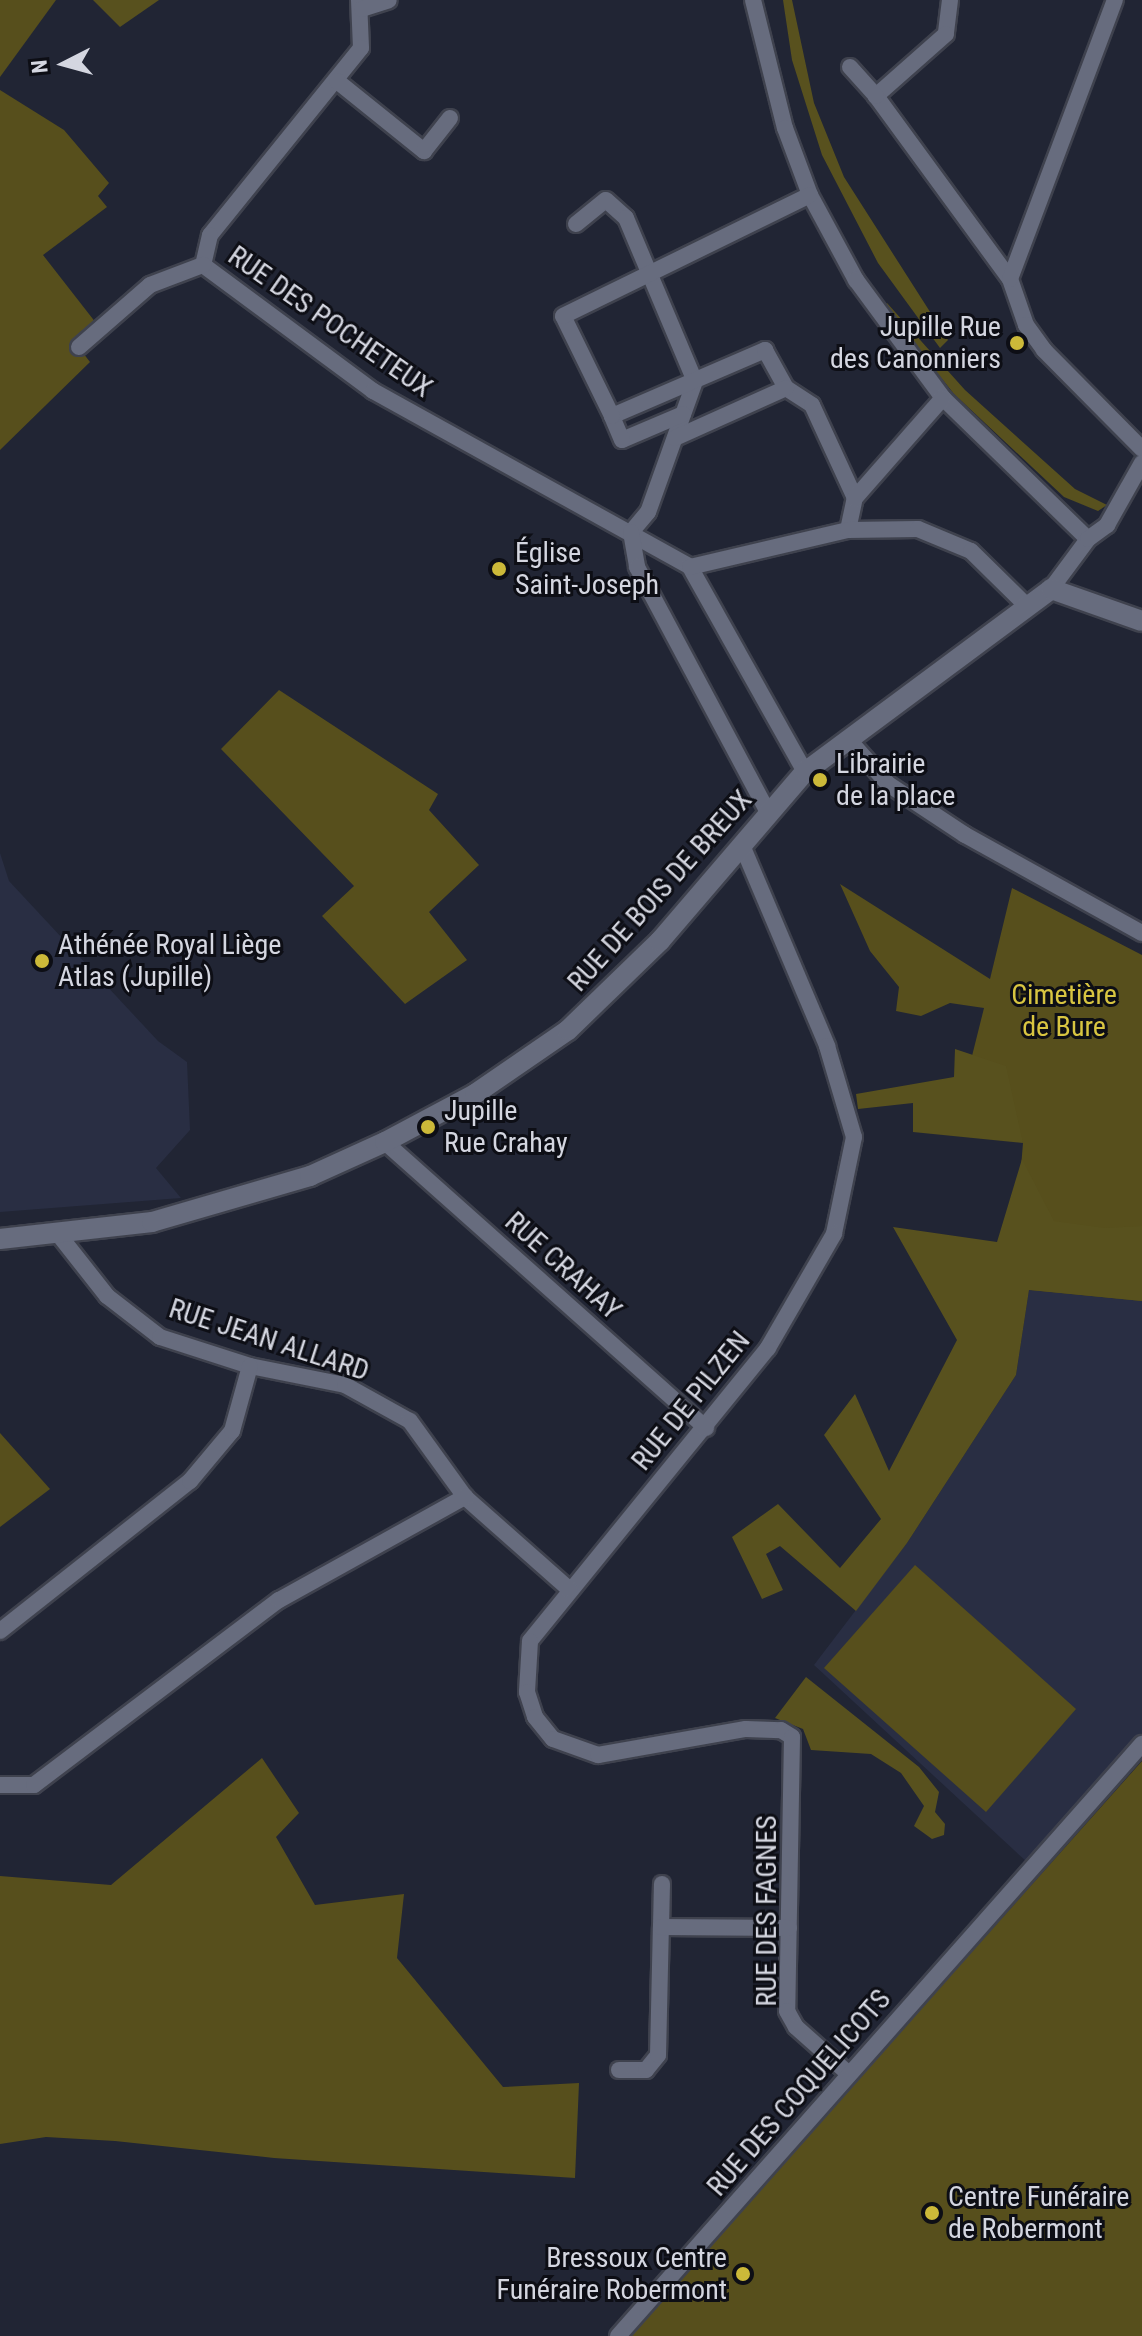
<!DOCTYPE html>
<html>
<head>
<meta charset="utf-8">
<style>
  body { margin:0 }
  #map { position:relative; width:1142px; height:2336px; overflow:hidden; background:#212534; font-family:"Roboto Condensed",sans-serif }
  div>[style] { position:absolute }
  .built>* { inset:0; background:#292e43 }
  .green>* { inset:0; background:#574f1c }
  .forest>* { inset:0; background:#58511e }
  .roads { filter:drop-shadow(2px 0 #3f424e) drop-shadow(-2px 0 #3f424e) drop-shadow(0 2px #3f424e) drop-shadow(0 -2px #3f424e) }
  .street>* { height:16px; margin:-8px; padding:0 8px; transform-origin:8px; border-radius:8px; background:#676c7e }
  .secondary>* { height:20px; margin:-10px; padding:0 10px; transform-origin:10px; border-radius:10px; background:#676c7e }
  .dots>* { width:22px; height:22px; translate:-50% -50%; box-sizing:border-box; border:4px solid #0d0e15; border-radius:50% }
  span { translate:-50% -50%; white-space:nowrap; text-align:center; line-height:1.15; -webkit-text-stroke:6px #0d0e15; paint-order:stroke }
  .street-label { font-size:28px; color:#d4d6e0 }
  .poi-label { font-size:28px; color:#d4d6e0 }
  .right { translate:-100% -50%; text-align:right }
  .left { translate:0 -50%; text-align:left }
  .park-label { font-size:28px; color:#d8c541 }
  .north { position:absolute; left:24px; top:24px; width:80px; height:80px; -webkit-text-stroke:6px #0d0e15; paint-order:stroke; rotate:264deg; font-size:22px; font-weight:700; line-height:32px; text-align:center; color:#d4d6e0 }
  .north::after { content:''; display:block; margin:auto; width:28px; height:36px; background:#d4d6e0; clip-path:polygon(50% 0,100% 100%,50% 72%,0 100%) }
</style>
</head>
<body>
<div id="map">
  <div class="built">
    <i style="clip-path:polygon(0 853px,9px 881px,158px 1041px,187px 1062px,190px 1130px,156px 1168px,181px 1198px,0 1212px)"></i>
    <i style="clip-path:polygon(1029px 1290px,1142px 1301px,1142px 1733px,1028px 1863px,814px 1665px,907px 1543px,1016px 1375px)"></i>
  </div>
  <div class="green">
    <i style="clip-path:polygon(0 0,56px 0,0 77px)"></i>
    <i style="clip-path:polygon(0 90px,64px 130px,109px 183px,98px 196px,107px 207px,43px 255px,96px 323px,73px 340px,90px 362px,0 450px)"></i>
    <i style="clip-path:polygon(279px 690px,438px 794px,429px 810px,479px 865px,429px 912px,467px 960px,405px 1004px,322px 916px,354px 886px,221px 749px)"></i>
    <i style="clip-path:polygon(840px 884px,990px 979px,1012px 888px,1142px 955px,1142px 1301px,1011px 1288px,1023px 1143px,972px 1056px,984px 1008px,950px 1003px,921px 1016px,896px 1011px,899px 987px,870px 951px)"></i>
    <i style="clip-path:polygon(0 1433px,50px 1489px,0 1527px)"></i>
    <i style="clip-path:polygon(915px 1565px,1076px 1709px,986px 1812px,824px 1668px)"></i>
    <i style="clip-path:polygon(262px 1758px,299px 1813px,276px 1837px,315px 1905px,404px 1894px,397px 1958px,503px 2087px,579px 2083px,575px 2178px,274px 2158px,115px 2141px,46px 2137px,0 2144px,0 1876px,111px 1885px)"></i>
    <i style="clip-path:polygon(1142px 1761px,1142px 2336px,629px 2336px)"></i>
  </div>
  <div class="forest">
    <i style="clip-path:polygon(93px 0,159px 0,120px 27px)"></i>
    <i style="clip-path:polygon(783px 0,792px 0,814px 103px,844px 177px,948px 340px,940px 348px,878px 263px,822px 155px,792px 60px)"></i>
    <i style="clip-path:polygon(887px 303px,965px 390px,1075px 489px,1107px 505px,1098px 511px,1064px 497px,954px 394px,884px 306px)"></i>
    <i style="clip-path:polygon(955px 1049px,1006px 1066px,1023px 1143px,913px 1132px,913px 1103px,858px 1109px,856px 1094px,954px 1077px)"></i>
    <i style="clip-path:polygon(1022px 1159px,1054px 1221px,1105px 1228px,1142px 1226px,1142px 1301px,1029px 1290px,1016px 1375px,907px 1543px,856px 1611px,780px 1546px,766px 1554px,783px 1590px,762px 1599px,732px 1537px,778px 1504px,840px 1568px,881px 1519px,824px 1435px,855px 1394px,889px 1471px,957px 1340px,893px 1227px,997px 1242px)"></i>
    <i style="clip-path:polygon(806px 1677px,919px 1767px,939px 1792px,935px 1812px,945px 1824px,944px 1835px,932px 1839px,914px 1826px,924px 1806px,901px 1773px,871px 1754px,811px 1750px,803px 1729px,775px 1718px)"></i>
  </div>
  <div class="roads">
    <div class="street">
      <i style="left:359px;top:0;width:48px;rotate:87.6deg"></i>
      <i style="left:361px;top:48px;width:240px;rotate:128.9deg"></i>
      <i style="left:210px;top:235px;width:31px;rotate:103deg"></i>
      <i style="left:203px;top:265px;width:212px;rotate:36.5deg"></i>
      <i style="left:373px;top:391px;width:363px;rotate:29deg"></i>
      <i style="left:690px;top:567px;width:235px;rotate:60.7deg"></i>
      <i style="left:753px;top:0;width:132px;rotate:76deg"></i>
      <i style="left:785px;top:128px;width:72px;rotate:69.5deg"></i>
      <i style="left:810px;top:195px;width:97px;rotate:61.6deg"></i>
      <i style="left:856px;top:280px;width:147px;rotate:53.6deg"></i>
      <i style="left:943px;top:398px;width:202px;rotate:44.2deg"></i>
      <i style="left:950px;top:0;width:34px;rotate:97deg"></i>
      <i style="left:946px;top:34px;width:94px;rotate:138.5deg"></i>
      <i style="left:876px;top:96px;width:227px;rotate:53.8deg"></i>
      <i style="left:1010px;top:279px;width:49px;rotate:70.8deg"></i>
      <i style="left:1026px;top:325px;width:31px;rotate:54deg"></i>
      <i style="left:1044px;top:350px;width:139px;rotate:45.3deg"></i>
      <i style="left:362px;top:9px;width:28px;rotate:-18deg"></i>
      <i style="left:850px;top:67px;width:39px;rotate:48deg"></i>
      <i style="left:337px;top:81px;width:112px;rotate:38.8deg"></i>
      <i style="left:424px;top:151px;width:42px;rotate:-51.8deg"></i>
      <i style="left:576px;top:224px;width:38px;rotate:-39deg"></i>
      <i style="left:606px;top:200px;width:27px;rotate:42deg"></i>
      <i style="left:626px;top:218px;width:177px;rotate:67.1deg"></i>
      <i style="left:695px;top:381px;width:139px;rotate:109.7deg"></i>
      <i style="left:648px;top:512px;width:26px;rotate:130deg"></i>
      <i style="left:1010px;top:279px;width:298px;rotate:-69.4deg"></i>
      <i style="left:79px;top:347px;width:94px;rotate:-41.1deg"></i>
      <i style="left:150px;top:285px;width:57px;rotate:-20.7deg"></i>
      <i style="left:683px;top:414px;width:66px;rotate:156.9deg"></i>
      <i style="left:622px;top:440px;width:26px;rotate:-113deg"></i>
      <i style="left:612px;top:416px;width:167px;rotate:-23.3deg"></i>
      <i style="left:765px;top:350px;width:43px;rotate:61.1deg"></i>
      <i style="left:786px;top:388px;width:31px;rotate:33deg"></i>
      <i style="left:812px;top:405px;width:102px;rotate:65.2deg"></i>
      <i style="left:612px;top:416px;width:111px;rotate:-116.1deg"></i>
      <i style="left:563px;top:316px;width:275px;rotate:-26.1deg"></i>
      <i style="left:675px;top:438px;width:122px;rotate:-24.2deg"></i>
      <i style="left:848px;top:530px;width:33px;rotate:-78deg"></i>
      <i style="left:855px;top:498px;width:133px;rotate:-48.7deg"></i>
      <i style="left:631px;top:532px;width:36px;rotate:80deg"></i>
      <i style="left:637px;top:567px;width:280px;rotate:61.9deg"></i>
      <i style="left:690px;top:567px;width:162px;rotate:-13.2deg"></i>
      <i style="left:848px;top:530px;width:70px;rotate:-0.8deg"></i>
      <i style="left:918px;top:529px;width:57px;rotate:22.5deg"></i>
      <i style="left:971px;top:551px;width:78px;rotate:44.5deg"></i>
      <i style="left:1051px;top:589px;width:62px;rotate:-53.5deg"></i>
      <i style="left:1088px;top:539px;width:24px;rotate:-36deg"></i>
      <i style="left:1107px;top:525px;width:71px;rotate:-60.6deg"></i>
      <i style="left:849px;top:740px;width:59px;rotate:48.4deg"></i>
      <i style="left:888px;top:784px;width:92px;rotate:33.5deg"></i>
      <i style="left:965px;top:835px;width:202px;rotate:29deg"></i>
      <i style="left:744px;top:850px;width:213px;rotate:67deg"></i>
      <i style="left:827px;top:1046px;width:95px;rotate:73.5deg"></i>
      <i style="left:854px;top:1137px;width:99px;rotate:101.7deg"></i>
      <i style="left:834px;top:1234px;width:132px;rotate:120.1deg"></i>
      <i style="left:768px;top:1348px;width:377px;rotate:129.1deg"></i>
      <i style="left:530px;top:1641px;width:51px;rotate:93.4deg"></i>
      <i style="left:527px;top:1692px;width:26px;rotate:72deg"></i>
      <i style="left:535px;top:1717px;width:28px;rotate:51deg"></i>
      <i style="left:553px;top:1739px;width:48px;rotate:19.6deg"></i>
      <i style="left:598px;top:1755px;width:150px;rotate:-10deg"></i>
      <i style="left:746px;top:1729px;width:35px;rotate:2deg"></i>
      <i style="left:781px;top:1730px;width:13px;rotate:32deg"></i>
      <i style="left:792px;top:1737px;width:274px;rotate:91deg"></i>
      <i style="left:787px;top:2011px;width:18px;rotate:61deg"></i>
      <i style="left:796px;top:2027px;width:71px;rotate:41.6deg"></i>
      <i style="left:385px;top:1142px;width:430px;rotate:41.7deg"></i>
      <i style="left:59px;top:1235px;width:78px;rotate:51.8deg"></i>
      <i style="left:107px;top:1296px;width:67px;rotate:37.7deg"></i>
      <i style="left:160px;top:1337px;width:95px;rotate:17.9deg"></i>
      <i style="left:250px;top:1366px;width:97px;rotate:11.3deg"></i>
      <i style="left:345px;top:1385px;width:74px;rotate:29deg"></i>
      <i style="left:410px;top:1421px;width:94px;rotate:54.1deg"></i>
      <i style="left:465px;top:1497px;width:139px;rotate:41.5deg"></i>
      <i style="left:0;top:1631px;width:242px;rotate:-38.3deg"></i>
      <i style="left:190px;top:1481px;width:65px;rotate:-50deg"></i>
      <i style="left:232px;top:1431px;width:67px;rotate:-74.5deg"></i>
      <i style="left:0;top:1785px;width:34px"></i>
      <i style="left:34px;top:1785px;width:307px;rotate:-37.1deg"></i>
      <i style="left:279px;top:1600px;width:213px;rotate:-29deg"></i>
      <i style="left:661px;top:1927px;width:43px;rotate:-88.7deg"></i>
      <i style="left:619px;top:2070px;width:27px"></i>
      <i style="left:646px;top:2070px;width:19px;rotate:-51deg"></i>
      <i style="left:658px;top:2055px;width:128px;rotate:-88.7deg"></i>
      <i style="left:661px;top:1927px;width:128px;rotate:0.4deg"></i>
      <i style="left:618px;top:2336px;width:791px;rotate:-48.49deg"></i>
    </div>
    <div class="secondary">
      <i style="left:0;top:1239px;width:153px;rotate:-6.4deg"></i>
      <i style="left:152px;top:1222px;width:165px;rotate:-16.2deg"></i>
      <i style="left:310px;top:1176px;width:82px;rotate:-24.4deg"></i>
      <i style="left:385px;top:1142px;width:102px;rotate:-28.1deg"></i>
      <i style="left:475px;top:1094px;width:113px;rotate:-34.5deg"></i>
      <i style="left:568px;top:1030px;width:128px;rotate:-44.1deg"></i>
      <i style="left:660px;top:941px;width:223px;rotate:-49.4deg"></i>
      <i style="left:805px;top:772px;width:307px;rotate:-36.6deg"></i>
      <i style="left:1051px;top:589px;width:96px;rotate:19.4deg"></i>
    </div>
  </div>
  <div class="dots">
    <i style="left:1017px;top:343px;background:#ccb939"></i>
    <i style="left:499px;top:569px;background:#ccb939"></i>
    <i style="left:820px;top:780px;background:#ccb939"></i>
    <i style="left:42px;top:961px;background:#ccb939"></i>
    <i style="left:428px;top:1127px;background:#ccb939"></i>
    <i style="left:932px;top:2213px;background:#ccb939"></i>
    <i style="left:743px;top:2274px;background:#ccb939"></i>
  </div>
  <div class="street-label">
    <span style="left:330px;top:322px;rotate:35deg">RUE DES POCHETEUX</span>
    <span style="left:660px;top:891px;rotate:-48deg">RUE DE BOIS DE BREUX</span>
    <span style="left:563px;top:1266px;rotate:42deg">RUE CRAHAY</span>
    <span style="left:269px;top:1340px;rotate:18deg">RUE JEAN ALLARD</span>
    <span style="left:691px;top:1401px;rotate:-51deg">RUE DE PILZEN</span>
    <span style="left:767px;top:1911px;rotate:-90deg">RUE DES FAGNES</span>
    <span style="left:799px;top:2093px;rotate:-49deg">RUE DES COQUELICOTS</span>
  </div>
  <div class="poi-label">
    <span class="right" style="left:1001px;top:343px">Jupille Rue<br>des Canonniers</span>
    <span class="left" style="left:515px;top:569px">Église<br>Saint-Joseph</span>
    <span class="left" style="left:836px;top:780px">Librairie<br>de la place</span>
    <span class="left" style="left:58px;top:961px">Athénée Royal Liège<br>Atlas (Jupille)</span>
    <span class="left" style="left:444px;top:1127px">Jupille<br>Rue Crahay</span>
    <span class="left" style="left:948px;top:2213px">Centre Funéraire<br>de Robermont</span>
    <span class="right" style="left:727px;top:2274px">Bressoux Centre<br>Funéraire Robermont</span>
  </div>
  <div class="park-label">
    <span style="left:1064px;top:1011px">Cimetière<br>de Bure</span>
  </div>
  <div class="north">N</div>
</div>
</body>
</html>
